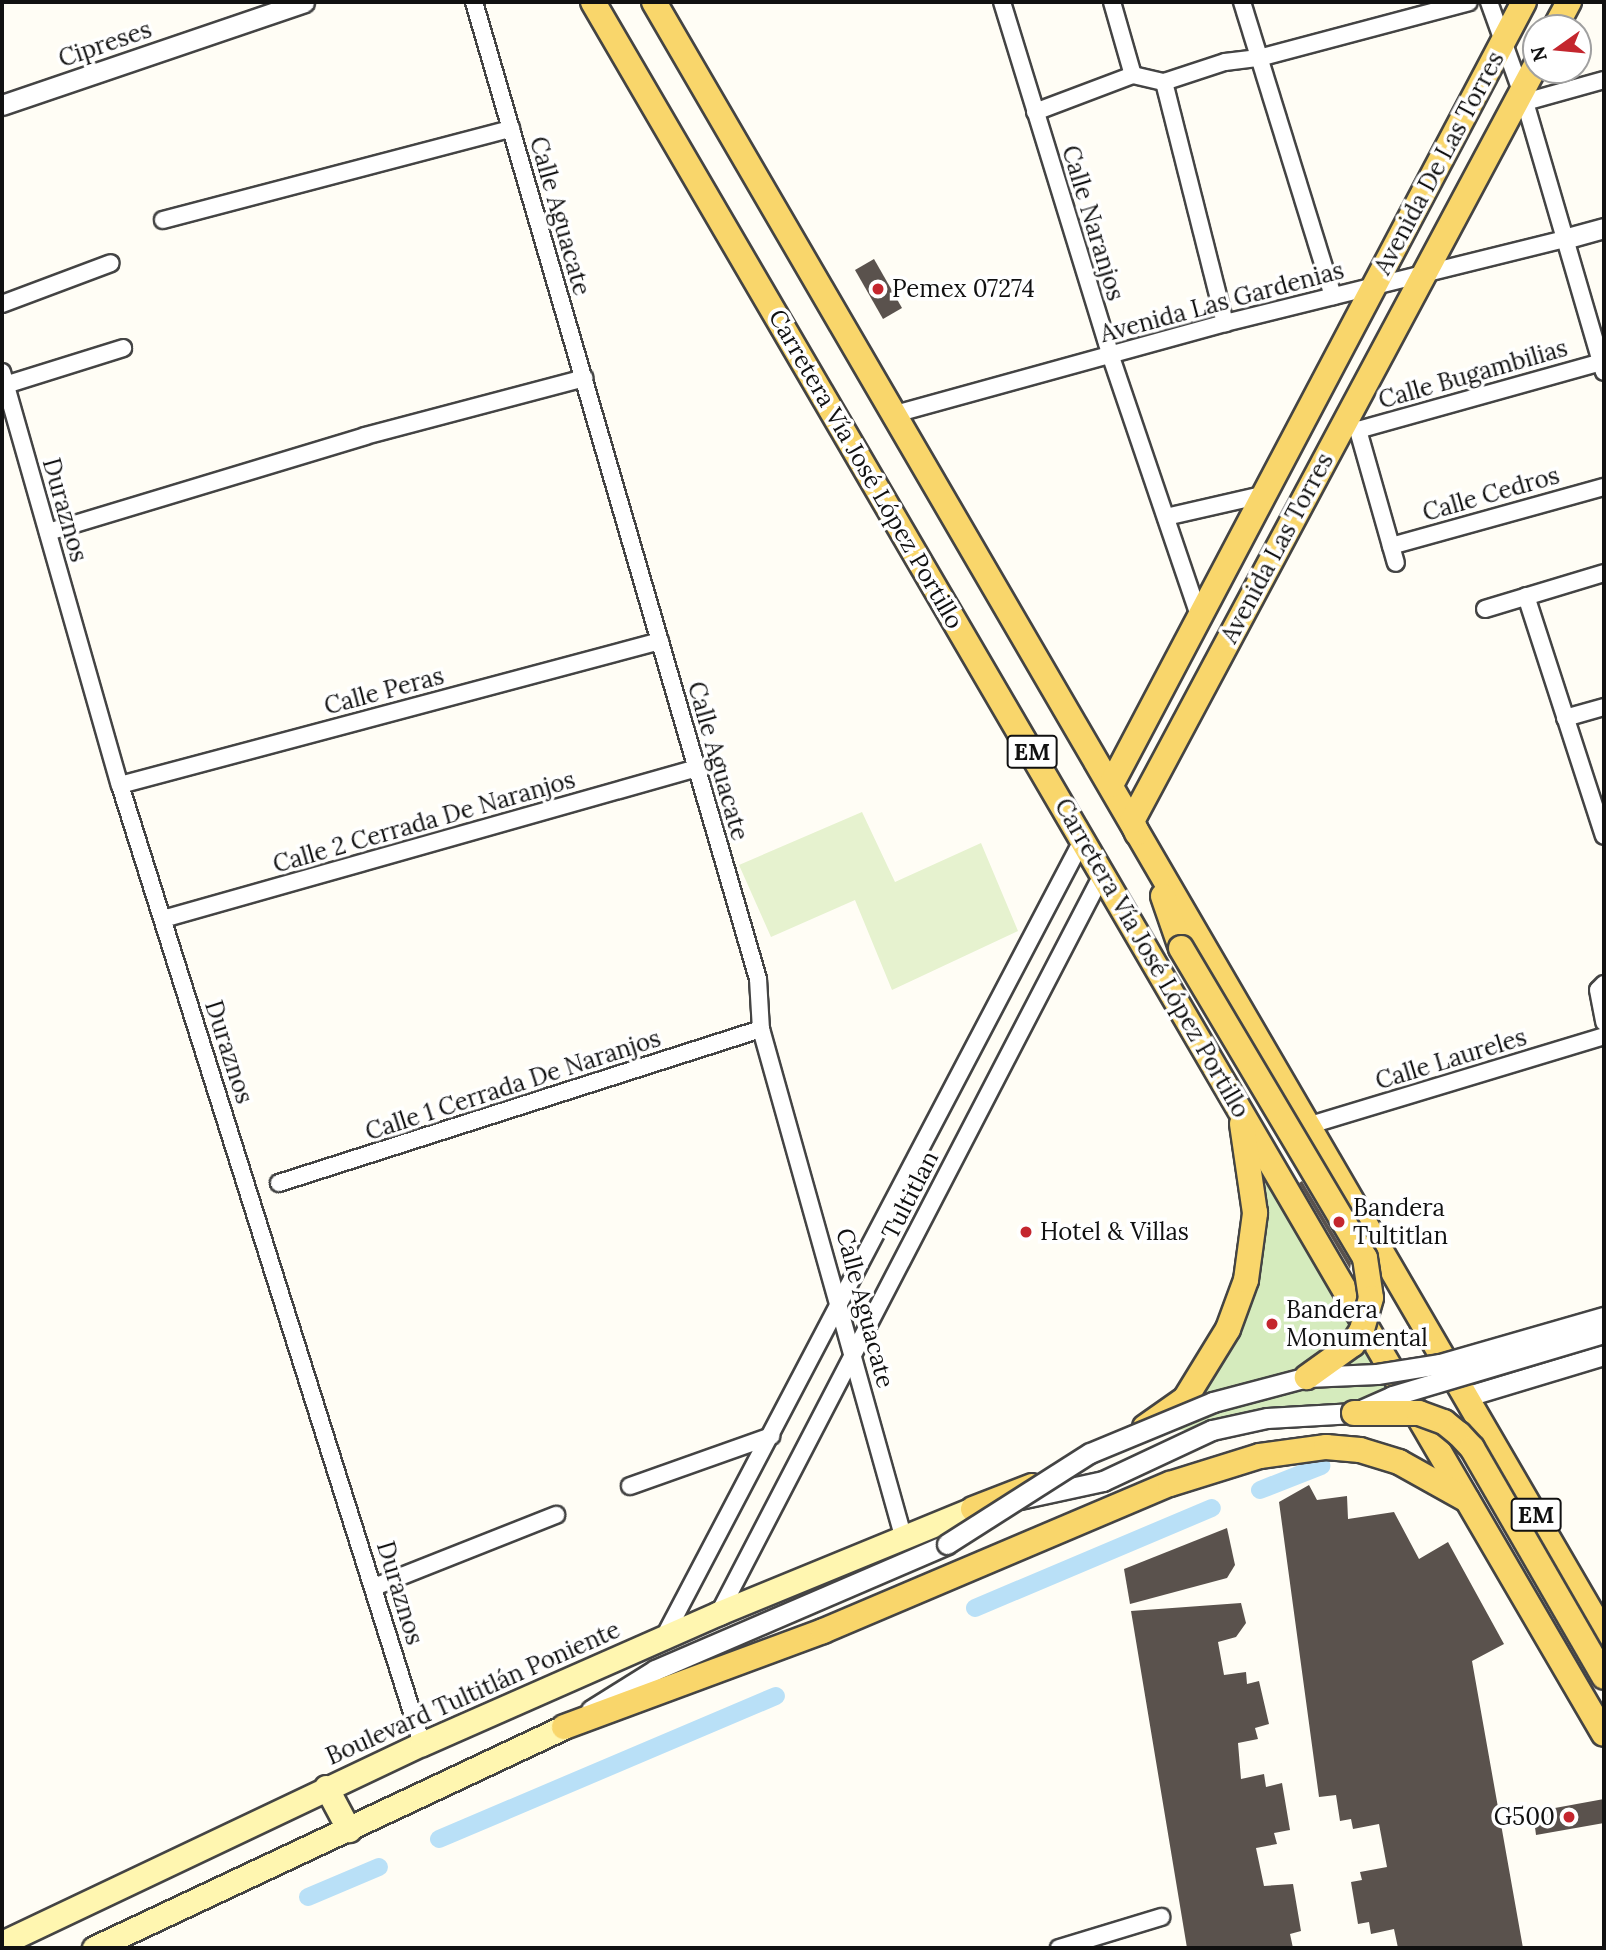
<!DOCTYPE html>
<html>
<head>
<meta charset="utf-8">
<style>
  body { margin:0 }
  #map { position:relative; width:1606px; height:1950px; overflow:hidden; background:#fffdf5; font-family:Lora,serif }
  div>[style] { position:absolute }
  .green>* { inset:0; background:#d5ebbd }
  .pitch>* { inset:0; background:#e6f2cf }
  .canal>* { height:18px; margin:-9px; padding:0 9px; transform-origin:9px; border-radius:9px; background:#b9e0f7 }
  .building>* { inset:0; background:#5a524d }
  .roads { filter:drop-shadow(2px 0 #444) drop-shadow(-2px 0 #444) drop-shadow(0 2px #444) drop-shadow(0 -2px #444) }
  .minor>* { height:16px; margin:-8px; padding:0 8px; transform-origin:8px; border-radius:8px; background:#fff }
  .tertiary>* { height:19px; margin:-9.5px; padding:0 9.5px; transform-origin:9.5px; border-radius:9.5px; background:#fff }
  .secondary>* { height:23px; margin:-11.5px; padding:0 11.5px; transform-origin:11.5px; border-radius:11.5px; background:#fff6b0 }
  .primary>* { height:24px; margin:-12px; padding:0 12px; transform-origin:12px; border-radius:12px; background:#f9d66b }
  .bridges { filter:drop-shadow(2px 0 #444) drop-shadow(-2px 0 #444) drop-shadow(0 2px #444) drop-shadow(0 -2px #444) }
  .tertiary-bridge>* { height:19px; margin:-9.5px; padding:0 9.5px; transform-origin:9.5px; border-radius:9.5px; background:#fff }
  .primary-bridge>* { height:24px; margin:-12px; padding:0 12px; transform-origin:12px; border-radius:12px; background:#f9d66b }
  .dots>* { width:19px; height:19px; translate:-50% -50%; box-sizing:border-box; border:4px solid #fff; border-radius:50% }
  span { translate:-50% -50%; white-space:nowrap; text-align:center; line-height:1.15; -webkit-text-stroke:7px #fff; paint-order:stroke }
  .shield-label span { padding:2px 5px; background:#fff; border:2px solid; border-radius:5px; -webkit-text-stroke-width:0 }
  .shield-label { font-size:23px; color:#111; font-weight:700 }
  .street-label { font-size:24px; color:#111 }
  .poi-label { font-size:24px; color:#111 }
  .left { translate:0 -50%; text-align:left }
  .right { translate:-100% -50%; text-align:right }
  .frame { position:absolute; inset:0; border:4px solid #111; pointer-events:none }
  .north { position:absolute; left:1522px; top:14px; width:70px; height:70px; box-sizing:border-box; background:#fff; border:2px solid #a0a0a0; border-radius:50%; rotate:255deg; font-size:19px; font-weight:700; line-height:28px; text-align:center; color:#111 }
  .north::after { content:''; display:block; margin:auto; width:24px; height:32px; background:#c4262e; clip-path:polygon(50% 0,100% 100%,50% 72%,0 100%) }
</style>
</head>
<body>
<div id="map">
  <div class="green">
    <i style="clip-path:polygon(1261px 1155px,1415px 1420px,1160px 1431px,1251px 1301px,1266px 1230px)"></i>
  </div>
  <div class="pitch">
    <i style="clip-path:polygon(862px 812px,895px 882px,981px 843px,1018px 931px,892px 990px,855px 900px,771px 937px,739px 865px)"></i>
  </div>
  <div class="canal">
    <i style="left:1260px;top:1490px;width:66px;rotate:-21.5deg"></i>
    <i style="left:975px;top:1608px;width:257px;rotate:-22.9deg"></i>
    <i style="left:439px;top:1839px;width:366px;rotate:-23deg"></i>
    <i style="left:308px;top:1897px;width:77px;rotate:-22.9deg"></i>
  </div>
  <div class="building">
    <i style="clip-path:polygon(874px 259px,902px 308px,883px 319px,855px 270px)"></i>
    <i style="clip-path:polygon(1302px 1181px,1351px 1263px,1350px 1269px,1299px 1183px)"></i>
    <i style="clip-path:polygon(1309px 1485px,1317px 1500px,1347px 1496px,1348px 1519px,1394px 1512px,1419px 1559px,1448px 1542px,1504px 1644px,1472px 1661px,1523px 1948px,1398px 1948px,1394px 1929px,1371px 1934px,1369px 1922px,1358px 1924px,1351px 1882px,1362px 1880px,1360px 1872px,1387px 1867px,1379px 1824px,1353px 1829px,1351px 1819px,1340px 1821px,1336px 1795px,1319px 1797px,1279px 1502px)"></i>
    <i style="clip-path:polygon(1227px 1528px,1235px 1565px,1227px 1578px,1130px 1604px,1124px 1569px)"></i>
    <i style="clip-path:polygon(1241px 1603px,1246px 1623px,1236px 1637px,1218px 1642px,1224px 1675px,1246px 1672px,1247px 1684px,1259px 1681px,1269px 1724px,1255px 1728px,1258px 1739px,1238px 1743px,1241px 1779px,1264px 1774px,1266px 1787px,1282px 1783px,1290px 1830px,1274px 1833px,1277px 1844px,1256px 1848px,1264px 1886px,1293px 1884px,1301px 1931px,1290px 1934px,1293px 1948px,1187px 1948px,1131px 1611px)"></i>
    <i style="clip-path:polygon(1604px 1799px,1604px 1823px,1536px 1835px,1533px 1812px)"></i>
  </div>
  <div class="roads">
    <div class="minor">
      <i style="left:474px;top:2px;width:1017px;rotate:73.79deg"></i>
      <i style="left:758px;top:979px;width:50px;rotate:86.6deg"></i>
      <i style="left:761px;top:1029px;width:527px;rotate:74.35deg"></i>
      <i style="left:1002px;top:2px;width:371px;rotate:72.9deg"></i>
      <i style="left:1111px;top:357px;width:274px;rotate:71.2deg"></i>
      <i style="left:1112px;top:2px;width:76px;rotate:74deg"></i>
      <i style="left:1242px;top:2px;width:308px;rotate:72.8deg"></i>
      <i style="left:1489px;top:2px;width:106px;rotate:70.2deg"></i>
      <i style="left:1525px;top:102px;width:281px;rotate:73.7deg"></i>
      <i style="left:1133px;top:75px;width:32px;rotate:13deg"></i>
      <i style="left:1164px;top:82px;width:64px;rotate:-18.2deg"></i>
      <i style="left:1225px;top:62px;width:34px;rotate:-7deg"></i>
      <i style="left:1259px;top:58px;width:217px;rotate:-14.9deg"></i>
      <i style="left:1164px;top:82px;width:249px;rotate:75.8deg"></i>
      <i style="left:1525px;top:102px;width:82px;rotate:-15.6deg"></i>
      <i style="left:1035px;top:112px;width:105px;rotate:-20.7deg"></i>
      <i style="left:163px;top:220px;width:360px;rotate:-14.7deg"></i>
      <i style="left:2px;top:304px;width:116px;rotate:-20.6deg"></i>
      <i style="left:2px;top:372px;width:430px;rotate:74.1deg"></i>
      <i style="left:120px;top:785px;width:1005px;rotate:72.52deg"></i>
      <i style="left:2px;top:386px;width:127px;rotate:-17.4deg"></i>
      <i style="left:895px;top:414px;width:342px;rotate:-15.4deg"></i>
      <i style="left:1225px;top:323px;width:349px;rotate:-13.9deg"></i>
      <i style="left:1350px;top:425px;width:9px;rotate:32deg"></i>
      <i style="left:1358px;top:430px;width:138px;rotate:74.1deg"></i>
      <i style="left:1358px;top:430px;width:252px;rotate:-15.6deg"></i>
      <i style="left:1166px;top:517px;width:98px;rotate:-12.9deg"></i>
      <i style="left:48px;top:532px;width:331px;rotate:-16.8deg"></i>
      <i style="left:365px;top:436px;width:227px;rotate:-14.8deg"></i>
      <i style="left:1391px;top:546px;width:221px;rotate:-15.5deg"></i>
      <i style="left:1526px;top:596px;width:252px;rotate:72deg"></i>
      <i style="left:1485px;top:609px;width:124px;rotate:-16.8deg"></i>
      <i style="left:1565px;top:718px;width:41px;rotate:-15.8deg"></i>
      <i style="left:120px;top:785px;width:559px;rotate:-14.93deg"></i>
      <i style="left:163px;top:919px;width:555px;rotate:-15.79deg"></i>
      <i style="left:1604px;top:984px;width:8px;rotate:135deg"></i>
      <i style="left:1598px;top:990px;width:33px;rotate:79deg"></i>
      <i style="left:1310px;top:1125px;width:307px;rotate:-16.8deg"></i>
      <i style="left:279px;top:1183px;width:506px;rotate:-17.72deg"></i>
      <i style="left:630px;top:1486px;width:150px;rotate:-19.5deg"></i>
      <i style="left:374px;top:1587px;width:196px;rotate:-21.6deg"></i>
      <i style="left:719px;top:1613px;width:834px;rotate:-62.57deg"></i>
      <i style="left:664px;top:1637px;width:901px;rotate:-62.3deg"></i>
      <i style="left:1059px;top:1948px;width:107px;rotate:-16.9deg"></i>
    </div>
    <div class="tertiary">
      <i style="left:2px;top:105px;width:319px;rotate:-18.8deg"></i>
      <i style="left:1564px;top:239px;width:41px;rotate:-15.4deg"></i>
      <i style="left:1468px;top:1396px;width:142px;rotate:-16.8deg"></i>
      <i style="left:1020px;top:1499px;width:85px;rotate:-12.2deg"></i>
      <i style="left:1103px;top:1481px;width:120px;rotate:-25.1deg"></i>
      <i style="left:1212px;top:1430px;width:56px;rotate:-12.3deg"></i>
      <i style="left:1267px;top:1418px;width:87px;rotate:-3.3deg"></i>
      <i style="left:591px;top:1710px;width:75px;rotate:-32deg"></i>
      <i style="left:655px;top:1670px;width:318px;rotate:-23.3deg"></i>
    </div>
    <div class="secondary">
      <i style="left:326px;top:1787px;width:49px;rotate:61.9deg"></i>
      <i style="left:2px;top:1943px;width:465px;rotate:-25.4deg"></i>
      <i style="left:422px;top:1744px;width:325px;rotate:-23.8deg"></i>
      <i style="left:719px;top:1613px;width:274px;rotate:-22.3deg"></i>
      <i style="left:94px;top:1948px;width:519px;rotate:-25.18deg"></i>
    </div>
    <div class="primary">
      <i style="left:593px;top:2px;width:2005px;rotate:59.73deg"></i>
      <i style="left:654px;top:2px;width:1888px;rotate:59.8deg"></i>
      <i style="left:1555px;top:28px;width:30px;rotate:-62deg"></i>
      <i style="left:1111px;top:785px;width:885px;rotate:-62.19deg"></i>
      <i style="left:1137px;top:833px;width:13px;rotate:-113deg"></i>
      <i style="left:1132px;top:821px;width:857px;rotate:-61.88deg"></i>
      <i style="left:1163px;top:896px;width:55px;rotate:70.9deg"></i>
      <i style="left:1145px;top:1427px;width:49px;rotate:-35deg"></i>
      <i style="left:1185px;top:1399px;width:82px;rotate:-58.4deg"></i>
      <i style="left:1228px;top:1329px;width:52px;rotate:-69.8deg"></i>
      <i style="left:1246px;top:1280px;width:68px;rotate:-82.3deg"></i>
      <i style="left:1255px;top:1213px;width:90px;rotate:-98.3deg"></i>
      <i style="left:973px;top:1509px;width:63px;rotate:-21.3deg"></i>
      <i style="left:564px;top:1727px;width:276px;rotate:-20.3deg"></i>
      <i style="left:823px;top:1631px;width:377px;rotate:-23deg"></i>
      <i style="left:1170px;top:1484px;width:94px;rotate:-17.3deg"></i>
      <i style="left:1260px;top:1456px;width:67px;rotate:-7.8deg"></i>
      <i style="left:1326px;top:1447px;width:34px;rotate:5deg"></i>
      <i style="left:1360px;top:1450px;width:41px;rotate:17.1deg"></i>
      <i style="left:1399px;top:1462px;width:78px;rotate:29.2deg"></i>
    </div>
  </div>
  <div class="bridges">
    <div class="tertiary-bridge">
      <i style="left:1359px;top:1411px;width:36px;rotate:-24deg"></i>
      <i style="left:1392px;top:1396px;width:221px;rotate:-16.6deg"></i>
      <i style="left:947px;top:1544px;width:169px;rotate:-32.5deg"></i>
      <i style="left:1090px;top:1453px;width:133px;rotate:-22.5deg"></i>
      <i style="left:1213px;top:1402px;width:97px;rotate:-14.9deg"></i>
      <i style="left:1307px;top:1377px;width:70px;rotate:-2.5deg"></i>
      <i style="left:1377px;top:1374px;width:64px;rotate:-9deg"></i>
      <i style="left:1440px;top:1364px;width:171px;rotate:-16deg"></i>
    </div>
    <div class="primary-bridge">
      <i style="left:1181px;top:948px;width:360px;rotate:59.3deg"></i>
      <i style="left:1365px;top:1258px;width:40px;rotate:81.5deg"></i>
      <i style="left:1371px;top:1298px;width:33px;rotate:106deg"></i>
      <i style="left:1362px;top:1330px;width:17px;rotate:123deg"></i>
      <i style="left:1353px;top:1344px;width:57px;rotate:144.3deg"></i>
      <i style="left:1354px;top:1413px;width:65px"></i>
      <i style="left:1419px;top:1413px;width:27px;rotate:20deg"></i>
      <i style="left:1444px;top:1422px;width:19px;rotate:39deg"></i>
      <i style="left:1459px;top:1434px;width:19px;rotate:47deg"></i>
      <i style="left:1472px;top:1448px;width:264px;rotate:60deg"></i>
    </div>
  </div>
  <div class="dots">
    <i style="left:878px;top:289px;background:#c4262e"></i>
    <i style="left:1339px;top:1222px;background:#c4262e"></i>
    <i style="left:1026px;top:1232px;background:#c4262e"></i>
    <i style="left:1272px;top:1324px;background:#c4262e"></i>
    <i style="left:1569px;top:1817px;background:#c4262e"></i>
  </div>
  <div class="shield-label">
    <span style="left:1032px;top:752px">EM</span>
    <span style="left:1536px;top:1515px">EM</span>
  </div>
  <div class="street-label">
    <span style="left:105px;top:44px;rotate:-19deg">Cipreses</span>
    <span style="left:1439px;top:163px;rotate:-62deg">Avenida De Las Torres</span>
    <span style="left:560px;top:216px;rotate:74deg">Calle Aguacate</span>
    <span style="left:1093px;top:223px;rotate:73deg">Calle Naranjos</span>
    <span style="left:1222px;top:302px;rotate:-15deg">Avenida Las Gardenias</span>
    <span style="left:1473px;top:374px;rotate:-16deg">Calle Bugambilias</span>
    <span style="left:866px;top:469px;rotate:60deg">Carretera Vía José López Portillo</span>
    <span style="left:1491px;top:494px;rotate:-16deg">Calle Cedros</span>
    <span style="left:65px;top:510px;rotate:74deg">Duraznos</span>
    <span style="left:1277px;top:548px;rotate:-62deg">Avenida Las Torres</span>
    <span style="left:384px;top:691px;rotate:-15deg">Calle Peras</span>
    <span style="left:718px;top:761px;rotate:74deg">Calle Aguacate</span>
    <span style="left:424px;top:822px;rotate:-16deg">Calle 2 Cerrada De Naranjos</span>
    <span style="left:1152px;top:958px;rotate:60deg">Carretera Vía José López Portillo</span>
    <span style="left:229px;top:1052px;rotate:72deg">Duraznos</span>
    <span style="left:1451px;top:1059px;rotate:-17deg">Calle Laureles</span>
    <span style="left:513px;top:1085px;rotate:-18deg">Calle 1 Cerrada De Naranjos</span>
    <span style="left:910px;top:1195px;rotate:-63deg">Tultitlan</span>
    <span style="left:865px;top:1308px;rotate:75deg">Calle Aguacate</span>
    <span style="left:400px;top:1593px;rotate:73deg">Duraznos</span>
    <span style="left:473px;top:1693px;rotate:-24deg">Boulevard Tultitlán Poniente</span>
  </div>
  <div class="poi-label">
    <span class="left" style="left:892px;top:289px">Pemex 07274</span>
    <span class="left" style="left:1353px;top:1222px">Bandera<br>Tultitlan</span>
    <span class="left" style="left:1040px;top:1232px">Hotel &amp; Villas</span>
    <span class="left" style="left:1286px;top:1324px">Bandera<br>Monumental</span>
    <span class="right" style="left:1555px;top:1817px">G500</span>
  </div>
  <div class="frame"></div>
  <div class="north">N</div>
</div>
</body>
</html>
